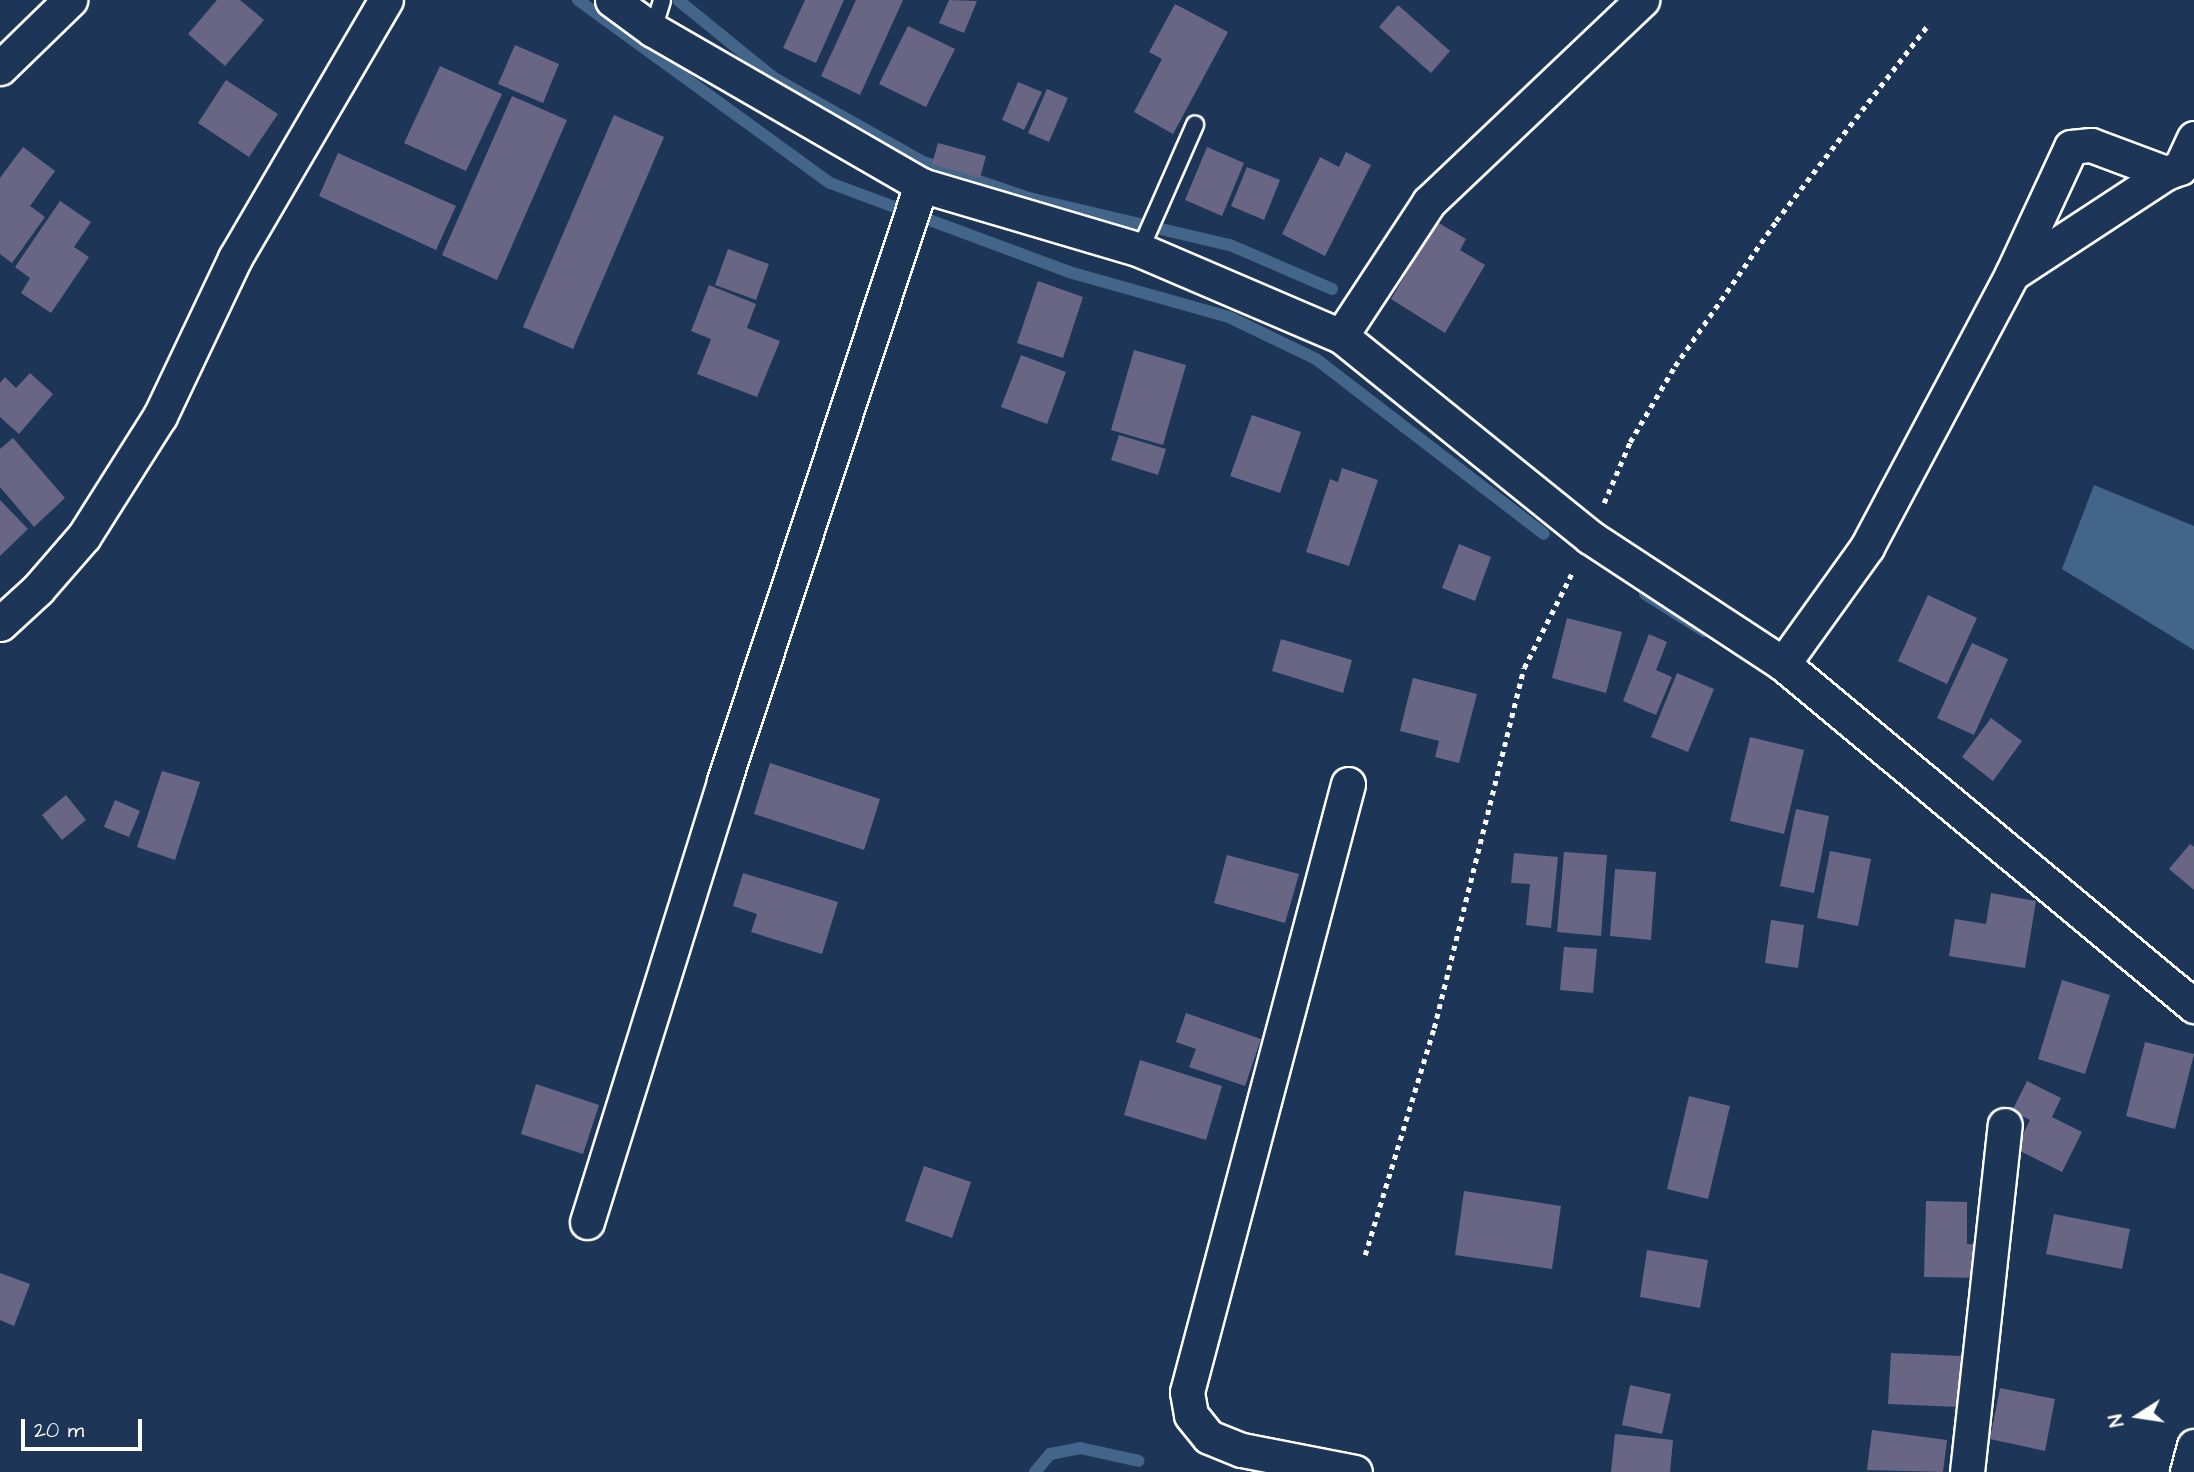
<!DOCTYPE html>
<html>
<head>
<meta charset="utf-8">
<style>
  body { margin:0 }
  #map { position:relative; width:2194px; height:1472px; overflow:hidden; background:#1d3557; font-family:"Architects Daughter",sans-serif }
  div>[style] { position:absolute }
  .water>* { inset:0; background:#436589 }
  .stream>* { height:12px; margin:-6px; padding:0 6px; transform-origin:6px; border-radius:6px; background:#436589 }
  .building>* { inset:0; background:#696685 }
  .path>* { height:4.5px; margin-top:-2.25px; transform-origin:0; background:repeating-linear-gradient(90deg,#fff 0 5px,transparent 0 10px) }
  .roads { filter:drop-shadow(2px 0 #fff) drop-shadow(-2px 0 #fff) drop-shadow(0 2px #fff) drop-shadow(0 -2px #fff) }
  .lane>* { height:16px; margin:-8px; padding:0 8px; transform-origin:8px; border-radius:8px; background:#1d3557 }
  .street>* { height:33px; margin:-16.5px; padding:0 16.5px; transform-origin:16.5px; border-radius:16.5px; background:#1d3557 }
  span { translate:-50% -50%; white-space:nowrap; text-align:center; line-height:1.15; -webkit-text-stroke:6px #1d3557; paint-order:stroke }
  .north { position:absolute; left:2103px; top:1381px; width:70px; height:70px; -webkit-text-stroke:5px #1d3557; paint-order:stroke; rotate:258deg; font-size:19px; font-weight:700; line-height:28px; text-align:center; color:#fff }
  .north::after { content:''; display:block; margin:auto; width:24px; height:32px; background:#fff; clip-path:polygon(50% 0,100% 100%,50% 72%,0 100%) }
  .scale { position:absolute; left:21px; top:1419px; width:121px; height:32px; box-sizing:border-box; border:4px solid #fff; border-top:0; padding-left:9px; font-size:21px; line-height:24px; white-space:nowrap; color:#fff; -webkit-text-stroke:5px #1d3557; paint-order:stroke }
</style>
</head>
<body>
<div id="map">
  <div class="water">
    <i style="clip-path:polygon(2094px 485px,2194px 526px,2194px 650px,2062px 569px)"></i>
  </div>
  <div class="stream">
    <i style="left:578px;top:0;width:311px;rotate:36deg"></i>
    <i style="left:830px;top:183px;width:255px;rotate:20.4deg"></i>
    <i style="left:1069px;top:272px;width:166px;rotate:15.7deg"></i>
    <i style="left:1229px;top:317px;width:97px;rotate:25.8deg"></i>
    <i style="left:1316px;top:359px;width:287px;rotate:37.5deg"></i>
    <i style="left:678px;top:0;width:124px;rotate:39.1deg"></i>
    <i style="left:774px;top:78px;width:171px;rotate:29.4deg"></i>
    <i style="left:923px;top:162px;width:112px;rotate:18.8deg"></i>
    <i style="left:1029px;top:198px;width:206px;rotate:13.2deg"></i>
    <i style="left:1230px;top:245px;width:111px;rotate:23.3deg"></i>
    <i style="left:1645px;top:594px;width:70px;rotate:32.1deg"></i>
    <i style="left:1035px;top:1472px;width:23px;rotate:-50deg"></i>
    <i style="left:1050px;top:1454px;width:31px;rotate:-11deg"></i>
    <i style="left:1080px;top:1448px;width:60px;rotate:12.4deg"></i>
  </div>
  <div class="building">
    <i style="clip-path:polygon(217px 0,240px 0,264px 20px,225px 66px,188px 34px)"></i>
    <i style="clip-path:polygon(805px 0,844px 0,816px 63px,783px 48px)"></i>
    <i style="clip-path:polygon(856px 0,903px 0,860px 95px,821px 76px)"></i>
    <i style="clip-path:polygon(949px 0,977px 1px,964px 33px,939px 23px)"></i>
    <i style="clip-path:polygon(1175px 4px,1228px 32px,1173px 134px,1134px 112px,1162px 59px,1149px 52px)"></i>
    <i style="clip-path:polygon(1398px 5px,1450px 51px,1431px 73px,1379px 27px)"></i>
    <i style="clip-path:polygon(908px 26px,955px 49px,926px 107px,879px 84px)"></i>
    <i style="clip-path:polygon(515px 45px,559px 64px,543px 103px,498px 84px)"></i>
    <i style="clip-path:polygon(440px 66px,502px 94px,466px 171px,404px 143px)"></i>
    <i style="clip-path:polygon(226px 80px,278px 114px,249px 157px,198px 123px)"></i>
    <i style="clip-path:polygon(1018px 82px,1042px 92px,1024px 130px,1002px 120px)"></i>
    <i style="clip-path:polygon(1047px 89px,1068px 98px,1049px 142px,1028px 133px)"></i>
    <i style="clip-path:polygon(512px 96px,567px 120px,497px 280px,442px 255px)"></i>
    <i style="clip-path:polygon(614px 115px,664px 137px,573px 349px,523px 327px)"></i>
    <i style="clip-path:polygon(938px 143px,986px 156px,980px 178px,932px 164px)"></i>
    <i style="clip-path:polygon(23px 147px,55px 171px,30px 206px,45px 217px,12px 263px,0 254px,0 178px)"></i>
    <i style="clip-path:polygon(1207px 147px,1244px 163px,1222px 216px,1185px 200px)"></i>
    <i style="clip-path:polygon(1346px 152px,1371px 165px,1325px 256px,1282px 234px,1320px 157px,1339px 167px)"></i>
    <i style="clip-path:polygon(338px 153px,456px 206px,436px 250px,319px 196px)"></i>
    <i style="clip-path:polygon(1247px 167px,1280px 180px,1264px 220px,1231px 206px)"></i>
    <i style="clip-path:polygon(60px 201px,91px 222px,74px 247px,89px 257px,51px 313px,21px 293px,30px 278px,15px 267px)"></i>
    <i style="clip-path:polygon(1437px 222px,1466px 239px,1460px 250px,1485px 265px,1445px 333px,1391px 299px)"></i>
    <i style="clip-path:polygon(728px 249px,769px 264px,756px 300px,715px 285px)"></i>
    <i style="clip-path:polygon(1038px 281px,1083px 297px,1063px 358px,1017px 343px)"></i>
    <i style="clip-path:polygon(709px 285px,756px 304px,747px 328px,780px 341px,757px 397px,697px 374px,711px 339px,691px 331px)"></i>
    <i style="clip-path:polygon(1134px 350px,1186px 365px,1163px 445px,1111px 430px)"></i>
    <i style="clip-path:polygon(1021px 355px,1066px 372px,1047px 424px,1001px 407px)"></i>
    <i style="clip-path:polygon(30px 373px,53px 394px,19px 434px,0 417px,0 383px,5px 377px,16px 388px)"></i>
    <i style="clip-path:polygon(1252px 415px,1301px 432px,1280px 493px,1230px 476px)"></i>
    <i style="clip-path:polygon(1119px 435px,1166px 449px,1158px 475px,1111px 460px)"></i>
    <i style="clip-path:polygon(13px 438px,65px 498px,34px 527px,0 487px,0 449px)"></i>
    <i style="clip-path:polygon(1342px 468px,1378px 480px,1349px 566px,1306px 552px,1330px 479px,1338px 482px)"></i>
    <i style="clip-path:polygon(0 500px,28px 529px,0 556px)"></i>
    <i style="clip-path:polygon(1459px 544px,1491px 557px,1475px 601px,1442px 588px)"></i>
    <i style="clip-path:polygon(1928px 595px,1977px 618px,1947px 684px,1898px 661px)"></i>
    <i style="clip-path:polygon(1567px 618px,1622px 632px,1606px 693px,1552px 678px)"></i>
    <i style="clip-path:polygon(1649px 634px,1667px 642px,1656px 670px,1672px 677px,1656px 715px,1623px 701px)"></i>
    <i style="clip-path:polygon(1281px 639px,1352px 660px,1343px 693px,1272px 671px)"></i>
    <i style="clip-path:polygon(1972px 643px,2008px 659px,1974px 735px,1937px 718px)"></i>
    <i style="clip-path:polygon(1677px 673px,1714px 689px,1688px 752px,1651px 737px)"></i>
    <i style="clip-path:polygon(1413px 678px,1477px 694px,1459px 763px,1435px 757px,1439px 741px,1400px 731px)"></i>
    <i style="clip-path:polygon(1991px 718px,2022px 741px,1993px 781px,1962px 757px)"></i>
    <i style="clip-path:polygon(1750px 737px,1804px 750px,1784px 834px,1730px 821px)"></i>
    <i style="clip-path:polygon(770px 763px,880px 799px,864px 850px,754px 814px)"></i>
    <i style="clip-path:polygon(162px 771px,200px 782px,175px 860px,137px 847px)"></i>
    <i style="clip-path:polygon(66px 795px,86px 820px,62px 840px,42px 815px)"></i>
    <i style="clip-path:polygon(115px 800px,140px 811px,129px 837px,104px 827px)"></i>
    <i style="clip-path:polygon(1796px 809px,1829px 816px,1814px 893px,1780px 886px)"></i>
    <i style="clip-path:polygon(2190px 844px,2194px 847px,2194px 890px,2169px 869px)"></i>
    <i style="clip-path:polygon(1830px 851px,1871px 859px,1858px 926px,1817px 918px)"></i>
    <i style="clip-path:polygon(1564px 852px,1607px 855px,1601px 936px,1557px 932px)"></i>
    <i style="clip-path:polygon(1514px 853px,1558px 857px,1551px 928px,1526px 925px,1530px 884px,1511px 883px)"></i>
    <i style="clip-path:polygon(1227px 855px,1299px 874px,1285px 923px,1214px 903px)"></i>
    <i style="clip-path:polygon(1615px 869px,1656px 872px,1651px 940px,1610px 936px)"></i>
    <i style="clip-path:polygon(743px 873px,838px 902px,822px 954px,751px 932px,757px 914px,733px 906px)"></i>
    <i style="clip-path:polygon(1991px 893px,2036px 901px,2025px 968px,1949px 956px,1955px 919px,1986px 924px)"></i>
    <i style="clip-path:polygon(1771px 920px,1804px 925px,1798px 968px,1765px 963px)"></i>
    <i style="clip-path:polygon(1564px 947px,1597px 949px,1593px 993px,1560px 990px)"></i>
    <i style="clip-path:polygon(2062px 980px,2110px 995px,2085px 1074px,2038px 1059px)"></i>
    <i style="clip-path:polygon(1186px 1013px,1261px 1039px,1245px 1086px,1189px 1067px,1196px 1049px,1176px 1042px)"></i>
    <i style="clip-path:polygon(2145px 1042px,2194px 1054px,2175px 1129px,2126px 1116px)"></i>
    <i style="clip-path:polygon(1140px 1060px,1222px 1086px,1206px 1140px,1124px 1115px)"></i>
    <i style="clip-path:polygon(2027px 1081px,2061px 1098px,2052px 1117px,2082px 1132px,2062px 1172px,2016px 1149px,2030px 1120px,2012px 1111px)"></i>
    <i style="clip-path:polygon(536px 1084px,599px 1105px,583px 1154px,521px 1134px)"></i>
    <i style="clip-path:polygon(1689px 1096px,1730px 1106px,1708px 1199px,1667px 1189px)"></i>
    <i style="clip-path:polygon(924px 1166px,971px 1182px,952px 1238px,905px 1221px)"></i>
    <i style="clip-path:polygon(1464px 1191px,1561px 1206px,1552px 1269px,1455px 1255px)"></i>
    <i style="clip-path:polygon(1926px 1201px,1967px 1202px,1967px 1244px,1985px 1245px,1984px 1278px,1924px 1277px)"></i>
    <i style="clip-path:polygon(2054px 1214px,2130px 1229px,2122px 1269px,2046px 1254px)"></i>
    <i style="clip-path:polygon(1647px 1250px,1708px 1260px,1700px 1308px,1640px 1297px)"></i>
    <i style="clip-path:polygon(0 1273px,30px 1284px,14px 1326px,0 1320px)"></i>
    <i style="clip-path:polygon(1891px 1353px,1961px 1356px,1959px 1407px,1888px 1404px)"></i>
    <i style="clip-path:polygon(1630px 1385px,1671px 1394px,1662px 1434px,1622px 1425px)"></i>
    <i style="clip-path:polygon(2000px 1388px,2055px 1399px,2045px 1451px,1990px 1439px)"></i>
    <i style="clip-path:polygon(1872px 1430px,1947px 1440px,1943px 1472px,1867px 1470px)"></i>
    <i style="clip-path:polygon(1615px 1434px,1673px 1440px,1670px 1472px,1611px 1472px)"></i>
  </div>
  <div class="path">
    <i style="left:1604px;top:503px;width:66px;rotate:-66.9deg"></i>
    <i style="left:1630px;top:442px;width:88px;rotate:-59.4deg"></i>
    <i style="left:1675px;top:366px;width:177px;rotate:-55.1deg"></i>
    <i style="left:1776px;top:221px;width:249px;rotate:-52.2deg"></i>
    <i style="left:1365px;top:1255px;width:237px;rotate:-73.1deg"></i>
    <i style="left:1434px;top:1028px;width:371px;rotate:-76deg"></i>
    <i style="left:1524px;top:668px;width:109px;rotate:-63.2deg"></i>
  </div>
  <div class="roads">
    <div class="lane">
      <i style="left:653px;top:30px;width:31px;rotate:-73deg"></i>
      <i style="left:1140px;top:250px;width:137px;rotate:-66.3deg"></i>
    </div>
    <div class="street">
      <i style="left:612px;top:0;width:51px;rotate:36.2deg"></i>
      <i style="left:653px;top:30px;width:310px;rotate:30deg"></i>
      <i style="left:921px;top:185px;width:228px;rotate:16.5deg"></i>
      <i style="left:1140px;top:250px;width:219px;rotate:23.2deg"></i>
      <i style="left:1341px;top:336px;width:320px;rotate:38.9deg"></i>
      <i style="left:1590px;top:537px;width:231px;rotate:33.3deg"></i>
      <i style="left:1783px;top:664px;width:535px;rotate:39.76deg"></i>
      <i style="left:0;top:68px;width:98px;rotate:-44.2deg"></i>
      <i style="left:2012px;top:274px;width:184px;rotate:-33.3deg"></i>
      <i style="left:1341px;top:336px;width:160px;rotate:-56.7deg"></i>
      <i style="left:1429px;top:202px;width:294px;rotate:-43.5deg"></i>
      <i style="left:0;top:624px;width:52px;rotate:-42.6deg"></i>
      <i style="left:38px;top:589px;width:70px;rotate:-49deg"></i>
      <i style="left:84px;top:536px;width:142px;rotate:-57.7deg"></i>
      <i style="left:160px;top:416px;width:175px;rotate:-64.6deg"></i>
      <i style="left:235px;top:258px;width:299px;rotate:-59.7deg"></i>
      <i style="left:1783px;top:664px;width:144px;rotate:-54.3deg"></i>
      <i style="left:1867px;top:547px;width:309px;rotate:-62deg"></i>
      <i style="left:2012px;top:274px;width:140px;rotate:-65.1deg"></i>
      <i style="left:2071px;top:147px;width:20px;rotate:-6deg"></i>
      <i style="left:2091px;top:145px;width:80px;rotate:20.5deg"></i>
      <i style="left:2166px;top:173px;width:15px;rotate:-20deg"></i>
      <i style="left:2180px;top:168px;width:33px;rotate:-65deg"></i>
      <i style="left:1348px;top:784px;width:629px;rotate:104.83deg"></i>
      <i style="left:1187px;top:1392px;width:23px;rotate:80deg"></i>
      <i style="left:1191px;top:1415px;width:28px;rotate:51deg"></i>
      <i style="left:1209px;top:1437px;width:35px;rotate:22deg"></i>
      <i style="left:1242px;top:1450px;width:115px;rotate:11deg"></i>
      <i style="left:587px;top:1222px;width:462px;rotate:-72.7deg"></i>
      <i style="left:724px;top:781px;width:628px;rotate:-71.71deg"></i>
      <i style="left:1967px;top:1472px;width:349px;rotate:-83.8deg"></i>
      <i style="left:2187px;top:1472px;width:27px;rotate:-75deg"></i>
    </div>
  </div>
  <div class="north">N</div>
  <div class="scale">20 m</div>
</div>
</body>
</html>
